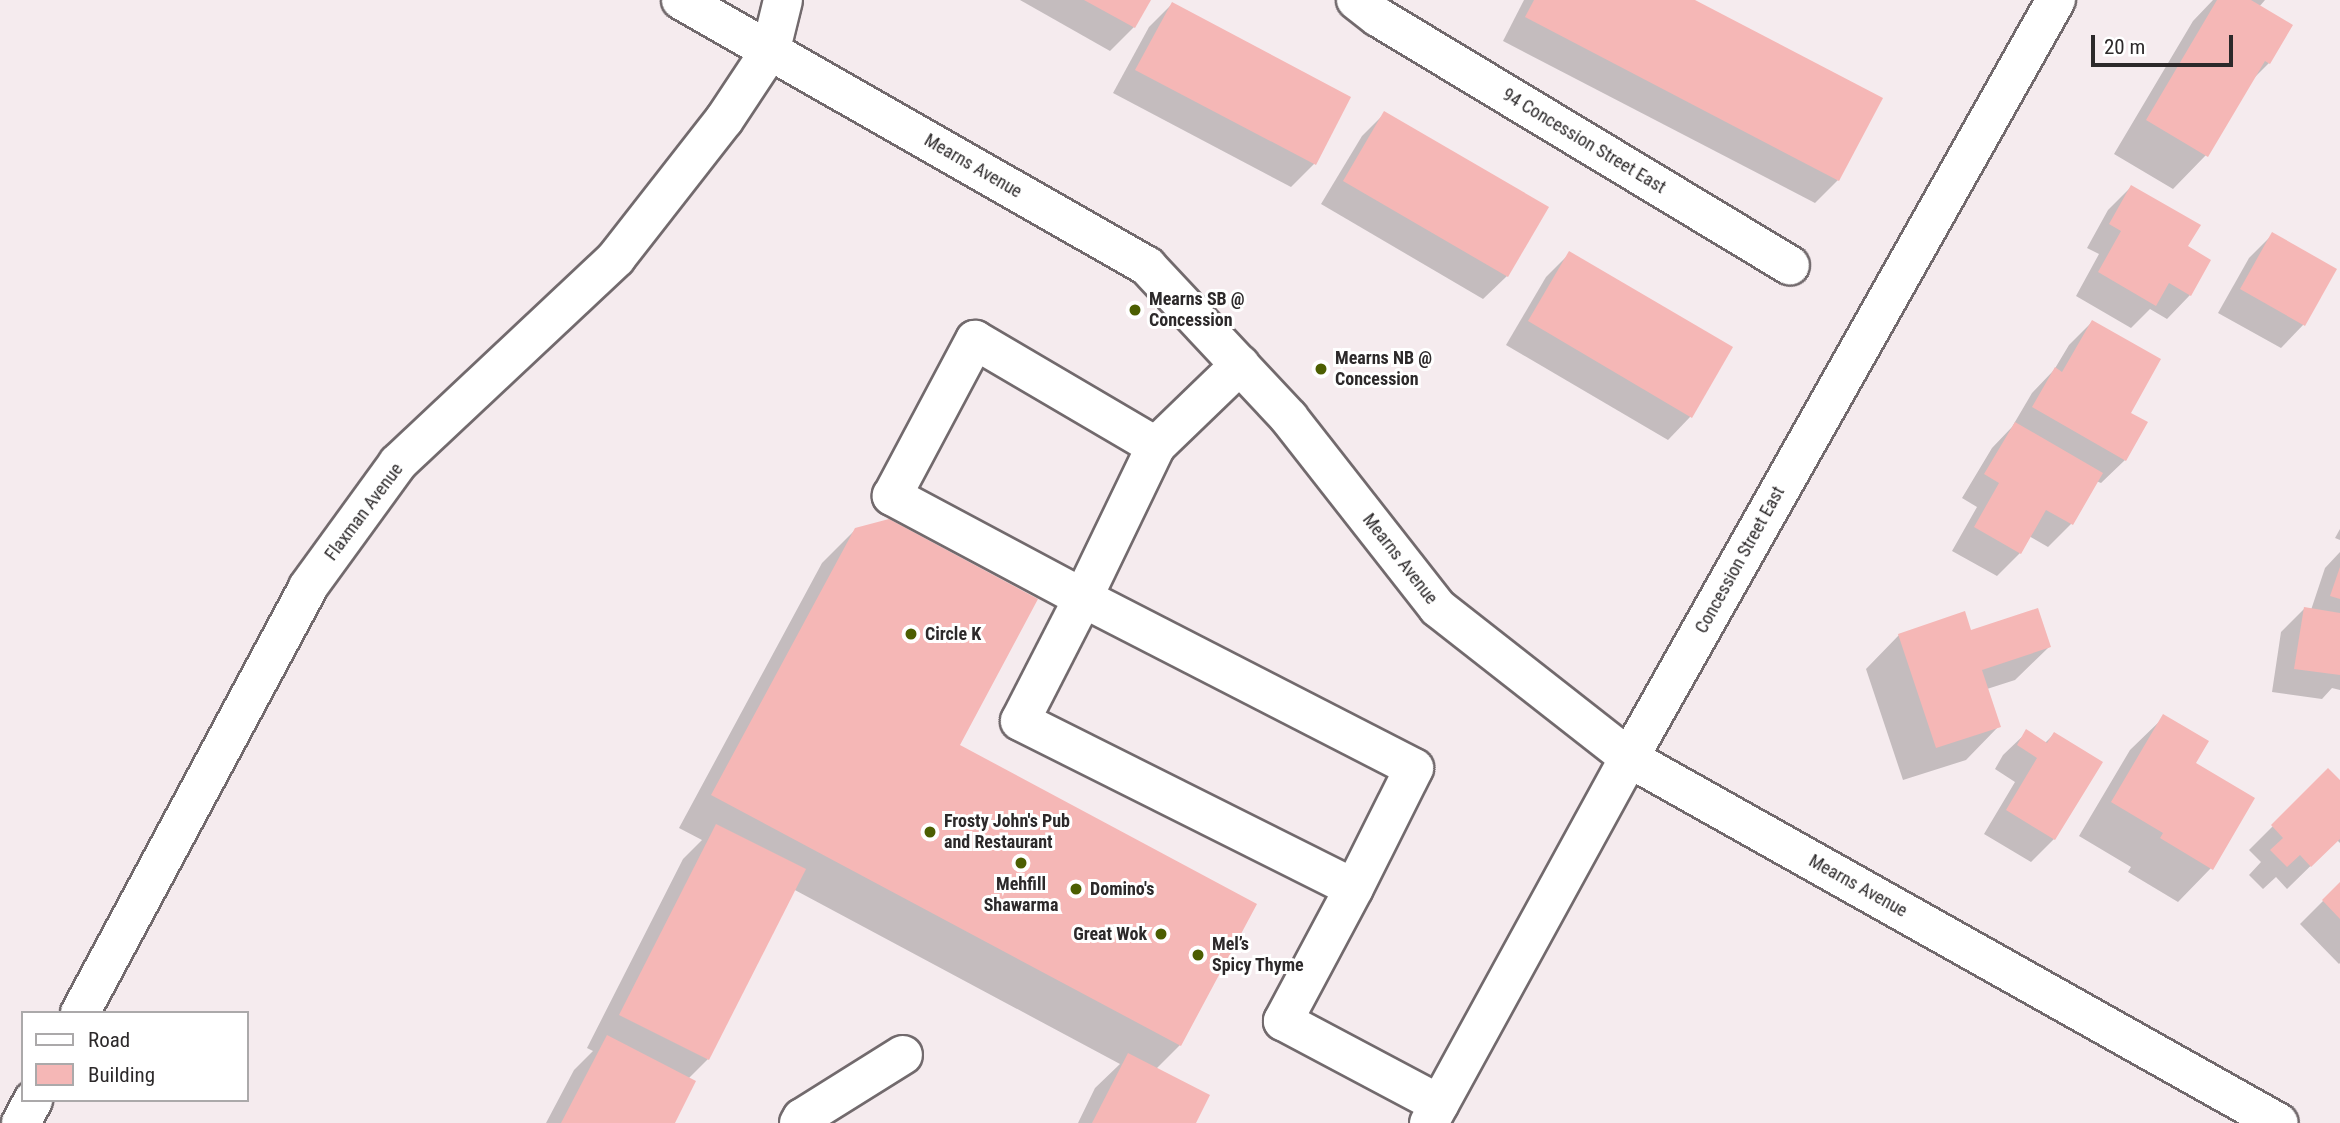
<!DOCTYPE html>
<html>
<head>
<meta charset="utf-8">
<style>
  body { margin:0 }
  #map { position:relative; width:2340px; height:1123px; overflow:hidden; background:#f5ebee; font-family:"Roboto Condensed",sans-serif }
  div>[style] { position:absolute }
  .shadow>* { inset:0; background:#0003 }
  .building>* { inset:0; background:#f5b7b6 }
  .roads { filter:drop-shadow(2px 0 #726a6d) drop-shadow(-2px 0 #726a6d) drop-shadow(0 2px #726a6d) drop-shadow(0 -2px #726a6d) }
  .minor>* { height:38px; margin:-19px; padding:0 19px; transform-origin:19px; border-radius:19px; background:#fff }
  .dots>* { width:19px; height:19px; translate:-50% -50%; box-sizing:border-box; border:4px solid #fff; border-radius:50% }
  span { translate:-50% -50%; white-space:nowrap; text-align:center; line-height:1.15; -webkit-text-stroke:6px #fff; paint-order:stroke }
  .street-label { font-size:18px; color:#2c292a }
  .poi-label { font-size:18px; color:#2c292a; font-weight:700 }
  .left { translate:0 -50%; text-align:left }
  .right { translate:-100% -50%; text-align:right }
  .legend { position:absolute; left:21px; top:1011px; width:228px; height:91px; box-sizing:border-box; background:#fff; border:2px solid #aba9aa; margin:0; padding:9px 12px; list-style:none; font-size:21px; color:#2c292a }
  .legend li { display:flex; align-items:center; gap:14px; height:35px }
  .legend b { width:35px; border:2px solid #aba9aa }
  .scale { position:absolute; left:2091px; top:35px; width:142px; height:32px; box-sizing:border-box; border:4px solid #2c292a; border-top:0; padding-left:9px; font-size:21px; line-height:24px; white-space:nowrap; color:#2c292a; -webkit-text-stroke:5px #fff; paint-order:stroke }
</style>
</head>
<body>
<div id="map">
  <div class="shadow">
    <i style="clip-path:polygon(1020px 0,1149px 0,1134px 27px,1110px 51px)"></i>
    <i style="clip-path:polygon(1524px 0,1692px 0,1838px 180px,1815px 203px,1503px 41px)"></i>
    <i style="clip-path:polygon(2213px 0,2265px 0,2259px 7px,2269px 63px,2252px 80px,2206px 155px,2173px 189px,2114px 154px,2193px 21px)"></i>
    <i style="clip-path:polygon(1172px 4px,1349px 98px,1314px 164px,1291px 187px,1113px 93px,1149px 27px)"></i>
    <i style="clip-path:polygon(1385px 113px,1507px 276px,1483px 299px,1321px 204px,1362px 136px)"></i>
    <i style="clip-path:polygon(2131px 187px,2186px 247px,2209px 261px,2190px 295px,2167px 319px,2150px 309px,2131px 328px,2076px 296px,2099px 254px,2087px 248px,2108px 210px)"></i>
    <i style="clip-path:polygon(2272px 235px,2304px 324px,2281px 348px,2218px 313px,2249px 258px)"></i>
    <i style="clip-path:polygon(1569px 254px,1691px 416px,1668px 440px,1506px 345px,1546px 277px)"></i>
    <i style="clip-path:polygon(2092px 322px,2128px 413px,2146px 423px,2125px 460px,2101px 483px,2096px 481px,2071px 524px,2048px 547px,2029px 536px,2020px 553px,1997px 576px,1952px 551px,1977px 507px,1962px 498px,1992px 448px,2012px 427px,2032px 393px,2054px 370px,2069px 345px)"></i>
    <i style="clip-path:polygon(2340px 529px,2340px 540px,2335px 538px)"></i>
    <i style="clip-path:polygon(855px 530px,957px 745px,1180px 1045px,1156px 1069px,1194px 1123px,1078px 1123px,1095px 1088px,1120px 1064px,793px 889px,708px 1059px,688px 1079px,673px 1123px,546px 1123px,574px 1070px,593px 1051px,587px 1048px,683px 859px,702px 840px,679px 828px,822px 563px)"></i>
    <i style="clip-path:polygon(2340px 552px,2340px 690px,2332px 688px,2322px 699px,2272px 692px,2281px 632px,2304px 609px,2311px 610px,2325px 568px)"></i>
    <i style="clip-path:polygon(1970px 632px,2049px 647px,2015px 680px,1987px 689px,1999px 726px,1966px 760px,1903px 780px,1866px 669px,1899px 635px)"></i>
    <i style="clip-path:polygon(2164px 717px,2194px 763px,2211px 868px,2178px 902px,2128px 872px,2131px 867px,2079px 836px,2130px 750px)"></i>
    <i style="clip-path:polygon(2027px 732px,2045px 743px,2054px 734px,2054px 839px,2031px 862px,1984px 834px,2015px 782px,1995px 769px,2003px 755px)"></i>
    <i style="clip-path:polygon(2328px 771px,2340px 782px,2340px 843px,2337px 840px,2287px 889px,2276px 877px,2263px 889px,2249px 875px,2261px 862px,2249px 850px)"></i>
    <i style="clip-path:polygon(2340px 884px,2340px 963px,2339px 964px,2300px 924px)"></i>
  </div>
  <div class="building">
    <i style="clip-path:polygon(1084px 0,1151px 0,1135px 28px)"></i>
    <i style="clip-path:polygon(1534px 0,1695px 0,1883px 98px,1839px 181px,1525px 17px)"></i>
    <i style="clip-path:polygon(2217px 0,2251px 0,2293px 25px,2270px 64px,2265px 61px,2208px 157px,2146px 120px)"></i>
    <i style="clip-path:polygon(1172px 2px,1351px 97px,1316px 165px,1135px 70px)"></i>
    <i style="clip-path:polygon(1384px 111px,1549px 207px,1508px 277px,1343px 181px)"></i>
    <i style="clip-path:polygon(2131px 185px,2201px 225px,2188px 246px,2211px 260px,2191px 296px,2169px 283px,2156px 306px,2098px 272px,2121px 231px,2109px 224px)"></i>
    <i style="clip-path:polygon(2272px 232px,2337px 269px,2305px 326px,2240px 289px)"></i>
    <i style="clip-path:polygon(1569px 251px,1733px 347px,1692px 418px,1528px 321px)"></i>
    <i style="clip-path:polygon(2092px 320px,2161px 359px,2131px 413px,2148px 422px,2126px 461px,2032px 407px,2055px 367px,2062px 372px)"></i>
    <i style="clip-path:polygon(2015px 422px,2103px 473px,2073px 525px,2046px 510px,2021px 554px,1974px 527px,1999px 483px,1984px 474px)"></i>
    <i style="clip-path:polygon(889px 519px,1038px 599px,960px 745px,1257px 904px,1181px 1046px,711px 795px,855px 528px)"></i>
    <i style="clip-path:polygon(2340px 567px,2340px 599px,2330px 596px)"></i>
    <i style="clip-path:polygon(2304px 607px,2340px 613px,2340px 675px,2294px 669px)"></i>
    <i style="clip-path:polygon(2038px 608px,2051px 647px,1982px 670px,2001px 727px,1936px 748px,1898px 634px,1965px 611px,1971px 630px)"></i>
    <i style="clip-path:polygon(2163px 714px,2209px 741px,2196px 763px,2255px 798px,2213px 870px,2160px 838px,2163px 833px,2111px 802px)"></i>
    <i style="clip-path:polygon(2026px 729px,2047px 743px,2054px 732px,2103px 762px,2055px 840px,2006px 810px,2037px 758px,2017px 745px)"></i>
    <i style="clip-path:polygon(2328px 768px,2340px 780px,2340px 839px,2311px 867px,2300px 855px,2287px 867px,2270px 850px,2283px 838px,2271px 825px)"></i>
    <i style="clip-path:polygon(716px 824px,806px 869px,709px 1060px,619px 1015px)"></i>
    <i style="clip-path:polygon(2340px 882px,2340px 919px,2322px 900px)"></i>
    <i style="clip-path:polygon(607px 1035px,696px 1081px,675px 1123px,561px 1123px)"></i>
    <i style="clip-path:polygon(1128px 1053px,1210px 1095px,1196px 1123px,1092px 1123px)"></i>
  </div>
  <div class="roads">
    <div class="minor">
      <i style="left:681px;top:0;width:537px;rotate:29.72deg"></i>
      <i style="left:1147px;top:266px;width:208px;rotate:46.9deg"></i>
      <i style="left:1289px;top:418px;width:241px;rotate:51.9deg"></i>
      <i style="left:1438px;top:608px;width:243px;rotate:38.1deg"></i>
      <i style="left:1629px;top:758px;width:745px;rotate:29.32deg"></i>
      <i style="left:1356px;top:0;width:28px;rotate:38deg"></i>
      <i style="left:1378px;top:17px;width:481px;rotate:31.1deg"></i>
      <i style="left:1156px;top:446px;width:117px;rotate:-44deg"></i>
      <i style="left:1354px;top:888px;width:134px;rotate:-63.4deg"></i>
      <i style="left:1414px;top:768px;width:372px;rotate:-152.8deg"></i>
      <i style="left:1083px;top:598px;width:217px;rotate:-151.9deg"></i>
      <i style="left:892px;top:496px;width:177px;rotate:-62deg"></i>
      <i style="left:975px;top:340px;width:210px;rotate:30.4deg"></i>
      <i style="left:1156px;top:446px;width:169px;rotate:115.7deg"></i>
      <i style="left:1083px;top:598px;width:138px;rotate:117.1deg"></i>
      <i style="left:1020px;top:721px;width:373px;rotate:26.6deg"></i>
      <i style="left:1354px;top:888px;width:151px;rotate:118.1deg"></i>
      <i style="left:1283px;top:1021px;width:177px;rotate:28deg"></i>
      <i style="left:80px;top:1013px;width:483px;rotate:-61.8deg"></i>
      <i style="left:308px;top:587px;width:153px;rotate:-54deg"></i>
      <i style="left:398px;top:463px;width:299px;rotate:-43.2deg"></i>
      <i style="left:616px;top:258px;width:175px;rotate:-52deg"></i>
      <i style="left:724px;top:120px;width:85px;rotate:-56.5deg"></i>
      <i style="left:771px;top:49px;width:50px;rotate:-76.2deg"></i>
      <i style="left:21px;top:1123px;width:26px;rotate:-62deg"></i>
      <i style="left:799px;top:1123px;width:6px;rotate:-59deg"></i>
      <i style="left:802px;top:1118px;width:119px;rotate:-32deg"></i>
      <i style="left:1429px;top:1123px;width:416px;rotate:-61.3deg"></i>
      <i style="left:1629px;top:758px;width:870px;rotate:-60.61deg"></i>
    </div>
  </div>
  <div class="dots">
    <i style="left:1135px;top:310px;background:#4c5e01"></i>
    <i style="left:1321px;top:369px;background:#4c5e01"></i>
    <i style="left:911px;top:634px;background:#4c5e01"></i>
    <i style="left:930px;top:832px;background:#4c5e01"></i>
    <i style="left:1021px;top:863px;background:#4c5e01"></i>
    <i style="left:1076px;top:889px;background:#4c5e01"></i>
    <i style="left:1161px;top:934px;background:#4c5e01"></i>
    <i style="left:1198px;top:955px;background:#4c5e01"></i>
  </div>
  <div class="street-label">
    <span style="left:1584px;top:141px;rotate:31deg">94 Concession Street East</span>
    <span style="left:973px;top:166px;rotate:30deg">Mearns Avenue</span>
    <span style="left:364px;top:512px;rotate:-53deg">Flaxman Avenue</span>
    <span style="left:1400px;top:559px;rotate:52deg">Mearns Avenue</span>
    <span style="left:1740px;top:560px;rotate:-61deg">Concession Street East</span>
    <span style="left:1858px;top:886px;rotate:29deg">Mearns Avenue</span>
  </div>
  <div class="poi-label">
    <span class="left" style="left:1149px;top:310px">Mearns SB @<br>Concession</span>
    <span class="left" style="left:1335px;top:369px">Mearns NB @<br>Concession</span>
    <span class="left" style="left:925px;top:634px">Circle K</span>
    <span class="left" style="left:944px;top:832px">Frosty John's Pub<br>and Restaurant</span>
    <span style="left:1021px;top:895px">Mehfill<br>Shawarma</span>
    <span class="left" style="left:1090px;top:889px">Domino's</span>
    <span class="right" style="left:1147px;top:934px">Great Wok</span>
    <span class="left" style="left:1212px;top:955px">Mel’s<br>Spicy Thyme</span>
  </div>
  <ul class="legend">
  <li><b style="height:9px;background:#fff"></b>Road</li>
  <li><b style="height:19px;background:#f5b7b6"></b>Building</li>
  </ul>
  <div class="scale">20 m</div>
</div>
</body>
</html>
